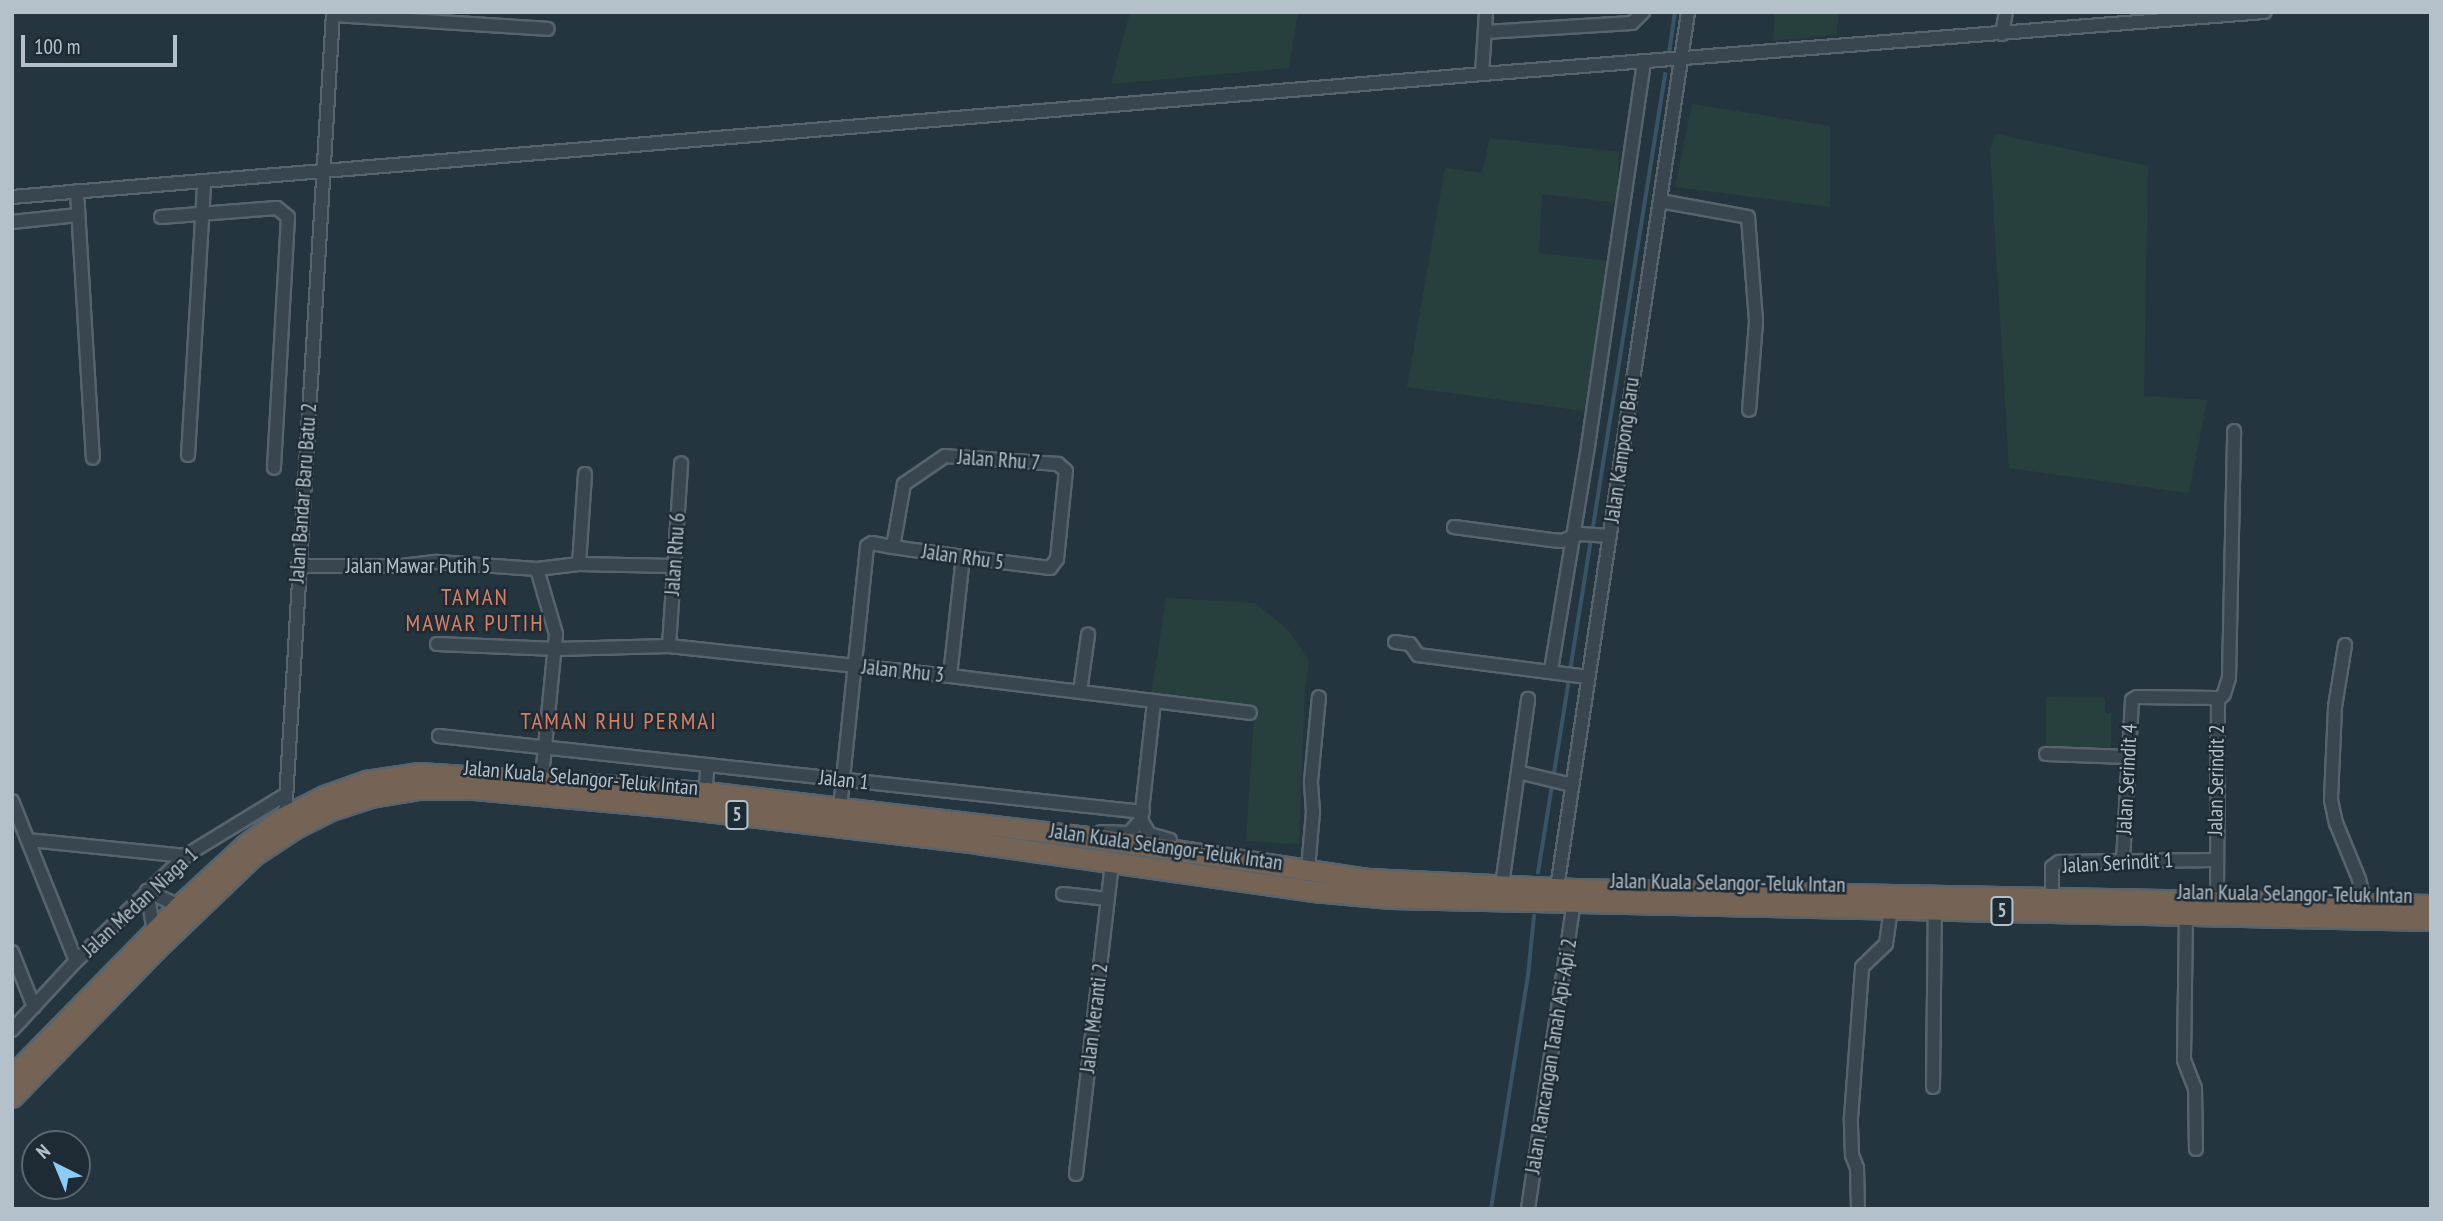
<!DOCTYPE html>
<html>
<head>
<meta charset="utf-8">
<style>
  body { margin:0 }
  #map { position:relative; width:2443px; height:1221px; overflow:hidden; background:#25353f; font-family:"PT Sans Narrow",sans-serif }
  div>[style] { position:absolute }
  .green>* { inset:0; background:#27403e }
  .stream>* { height:3.5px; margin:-1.75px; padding:0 1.75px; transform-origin:1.75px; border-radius:1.75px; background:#395466 }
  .roads { filter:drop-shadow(2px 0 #57646d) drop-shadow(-2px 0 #57646d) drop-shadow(0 2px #57646d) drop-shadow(0 -2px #57646d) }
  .minor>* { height:12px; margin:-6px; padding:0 6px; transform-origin:6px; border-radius:6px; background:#39464f }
  .highway>* { height:19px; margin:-9.5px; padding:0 9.5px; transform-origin:9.5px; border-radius:9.5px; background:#756356 }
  span { translate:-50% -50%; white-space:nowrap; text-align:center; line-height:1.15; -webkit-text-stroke:5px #1e2b34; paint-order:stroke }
  .shield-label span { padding:2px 5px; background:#1e2b34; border:2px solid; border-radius:5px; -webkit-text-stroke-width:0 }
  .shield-label { font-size:19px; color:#b5c1ca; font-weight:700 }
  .street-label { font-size:21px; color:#b5c1ca }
  .neighbourhood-label { font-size:23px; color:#d58065; letter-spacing:2px }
  .frame { position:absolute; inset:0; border:14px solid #b5c1ca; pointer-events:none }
  .north { position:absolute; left:21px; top:1130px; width:70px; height:70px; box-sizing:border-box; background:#1e2b34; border:2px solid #5a6770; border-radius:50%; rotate:317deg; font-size:19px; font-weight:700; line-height:28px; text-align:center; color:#b5c1ca }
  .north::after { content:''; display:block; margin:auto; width:24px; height:32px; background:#8ccbf7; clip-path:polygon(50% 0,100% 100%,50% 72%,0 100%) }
  .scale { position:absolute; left:21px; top:35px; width:156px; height:32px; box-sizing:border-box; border:4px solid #b5c1ca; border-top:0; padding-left:9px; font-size:21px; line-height:24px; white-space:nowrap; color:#b5c1ca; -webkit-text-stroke:5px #1e2b34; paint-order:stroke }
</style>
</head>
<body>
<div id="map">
  <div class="green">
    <i style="clip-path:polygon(1130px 12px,1298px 12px,1289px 68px,1111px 84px)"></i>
    <i style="clip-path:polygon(1775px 12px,1839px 12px,1836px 35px,1773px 41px)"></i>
    <i style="clip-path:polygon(1692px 104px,1830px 126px,1830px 207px,1675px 187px)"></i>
    <i style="clip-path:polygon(1996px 134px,2148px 166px,2144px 396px,2207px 400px,2189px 493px,2009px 468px,1990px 149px)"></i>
    <i style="clip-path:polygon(1490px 138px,1619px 152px,1617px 203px,1542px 194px,1539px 253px,1609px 261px,1584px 411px,1407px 387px,1445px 168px,1482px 173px)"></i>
    <i style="clip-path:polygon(1166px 598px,1255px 603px,1289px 631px,1309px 661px,1305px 688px,1299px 844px,1246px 841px,1255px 705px,1151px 696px)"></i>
    <i style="clip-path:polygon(2046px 697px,2105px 698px,2105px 713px,2111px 713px,2111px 750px,2046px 749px)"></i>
  </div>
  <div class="stream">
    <i style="left:1669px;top:54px;width:42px;rotate:-81.9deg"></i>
    <i style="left:1570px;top:671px;width:604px;rotate:-80.94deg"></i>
    <i style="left:1538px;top:873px;width:196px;rotate:-80.9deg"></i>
    <i style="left:1491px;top:1209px;width:236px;rotate:-81deg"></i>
    <i style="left:1528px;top:976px;width:60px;rotate:-84.3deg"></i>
  </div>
  <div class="roads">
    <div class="minor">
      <i style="left:333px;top:15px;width:215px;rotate:3.7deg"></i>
      <i style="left:1485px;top:32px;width:147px;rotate:-3.5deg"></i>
      <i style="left:1632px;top:23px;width:16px;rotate:-45deg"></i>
      <i style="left:2002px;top:34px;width:22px;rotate:-80deg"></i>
      <i style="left:1482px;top:74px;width:62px;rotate:-86.3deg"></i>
      <i style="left:77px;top:191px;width:267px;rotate:86.6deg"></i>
      <i style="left:12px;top:197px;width:1475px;rotate:-4.78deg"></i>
      <i style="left:1482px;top:74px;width:785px;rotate:-4.53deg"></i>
      <i style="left:1660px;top:201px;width:89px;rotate:10.3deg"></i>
      <i style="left:1748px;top:217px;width:105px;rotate:85.6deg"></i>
      <i style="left:1756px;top:322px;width:88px;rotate:94.5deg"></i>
      <i style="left:161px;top:217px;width:116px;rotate:-4.4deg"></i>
      <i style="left:277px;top:208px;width:14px;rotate:39deg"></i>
      <i style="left:288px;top:217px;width:251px;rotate:93.2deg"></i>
      <i style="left:12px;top:222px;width:66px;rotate:-6.1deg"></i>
      <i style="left:188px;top:455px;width:273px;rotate:-86.6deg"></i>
      <i style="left:585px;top:474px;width:90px;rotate:93.8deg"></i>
      <i style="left:579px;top:564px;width:94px;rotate:1.2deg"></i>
      <i style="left:1454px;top:527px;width:98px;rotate:7.6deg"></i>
      <i style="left:1551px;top:540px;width:11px;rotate:5deg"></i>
      <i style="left:1562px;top:541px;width:19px;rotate:-21deg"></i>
      <i style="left:1580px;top:534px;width:30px;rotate:4deg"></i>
      <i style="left:298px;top:566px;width:104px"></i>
      <i style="left:402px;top:566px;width:35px;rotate:-7deg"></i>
      <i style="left:437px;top:562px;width:100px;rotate:4deg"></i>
      <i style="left:537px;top:569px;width:42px;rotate:-6.8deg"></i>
      <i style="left:537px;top:569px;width:68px;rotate:73.7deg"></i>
      <i style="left:556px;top:634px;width:155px;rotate:95.6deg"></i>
      <i style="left:1395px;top:642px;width:15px;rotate:8deg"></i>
      <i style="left:1410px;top:644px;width:14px;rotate:54deg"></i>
      <i style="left:1418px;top:655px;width:171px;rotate:7.4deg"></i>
      <i style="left:437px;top:644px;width:119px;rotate:2.4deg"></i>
      <i style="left:556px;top:649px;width:113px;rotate:-1.5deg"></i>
      <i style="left:669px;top:646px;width:283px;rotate:6.1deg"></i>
      <i style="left:950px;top:676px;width:302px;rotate:7deg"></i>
      <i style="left:2345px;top:645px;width:63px;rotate:99.2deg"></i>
      <i style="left:2335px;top:707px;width:93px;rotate:92.5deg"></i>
      <i style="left:2331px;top:800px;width:24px;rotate:78deg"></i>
      <i style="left:2336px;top:823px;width:61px;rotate:67.7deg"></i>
      <i style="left:2359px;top:879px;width:26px;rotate:77deg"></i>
      <i style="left:669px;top:646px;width:183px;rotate:-86.2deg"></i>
      <i style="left:1551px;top:670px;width:227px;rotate:-80.6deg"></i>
      <i style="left:1588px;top:446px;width:387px;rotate:-81.7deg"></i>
      <i style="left:950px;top:676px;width:120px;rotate:-83.8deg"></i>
      <i style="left:1080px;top:692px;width:58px;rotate:-82deg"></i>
      <i style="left:2217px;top:701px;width:10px;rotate:-45deg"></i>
      <i style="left:2224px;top:694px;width:17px;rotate:-73deg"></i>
      <i style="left:2229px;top:678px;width:247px;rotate:-88.8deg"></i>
      <i style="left:439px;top:736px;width:708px;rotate:6.16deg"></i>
      <i style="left:2046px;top:754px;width:82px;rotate:2.1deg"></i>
      <i style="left:1518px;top:772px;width:56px;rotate:13.5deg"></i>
      <i style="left:705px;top:792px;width:27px;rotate:-84deg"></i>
      <i style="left:12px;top:801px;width:172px;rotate:68.2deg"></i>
      <i style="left:840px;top:808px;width:263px;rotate:-84.1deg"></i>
      <i style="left:867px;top:546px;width:6px;rotate:-31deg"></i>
      <i style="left:872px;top:543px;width:21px;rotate:11deg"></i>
      <i style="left:893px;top:547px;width:71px;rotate:8.1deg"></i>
      <i style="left:963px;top:557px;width:88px;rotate:7.2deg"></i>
      <i style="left:1050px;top:568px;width:11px;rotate:-52deg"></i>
      <i style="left:1057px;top:559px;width:88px;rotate:-84.2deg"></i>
      <i style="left:1066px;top:471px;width:11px;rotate:-139deg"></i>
      <i style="left:1058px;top:464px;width:113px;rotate:-176deg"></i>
      <i style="left:945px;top:456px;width:50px;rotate:145.7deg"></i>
      <i style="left:904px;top:484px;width:64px;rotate:99.9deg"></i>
      <i style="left:285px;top:816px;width:805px;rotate:-86.58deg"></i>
      <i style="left:1141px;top:820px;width:16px;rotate:60deg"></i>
      <i style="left:1149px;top:834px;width:22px;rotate:16deg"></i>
      <i style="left:1101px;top:832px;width:28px;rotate:2deg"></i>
      <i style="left:1129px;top:833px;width:18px;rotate:-47deg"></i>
      <i style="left:1141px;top:820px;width:118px;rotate:-83.7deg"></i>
      <i style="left:28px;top:840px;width:158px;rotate:5.8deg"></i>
      <i style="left:2123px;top:861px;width:161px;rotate:-86.8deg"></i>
      <i style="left:2132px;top:700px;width:6px;rotate:-31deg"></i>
      <i style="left:2137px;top:697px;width:78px;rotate:0.7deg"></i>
      <i style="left:2215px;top:698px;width:7px;rotate:63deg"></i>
      <i style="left:2218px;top:704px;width:197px;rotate:90.3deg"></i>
      <i style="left:1308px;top:869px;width:57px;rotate:-85deg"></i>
      <i style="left:1313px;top:812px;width:31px;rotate:-94deg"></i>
      <i style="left:1311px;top:781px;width:84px;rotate:-84.6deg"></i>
      <i style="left:1502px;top:885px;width:188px;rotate:-82deg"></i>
      <i style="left:1557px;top:888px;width:886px;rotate:-81.49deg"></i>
      <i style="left:147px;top:891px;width:42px;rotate:80.3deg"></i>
      <i style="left:147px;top:891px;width:35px;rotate:25deg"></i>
      <i style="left:1063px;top:894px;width:45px;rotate:6.3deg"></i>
      <i style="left:2052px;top:898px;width:31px;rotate:-90deg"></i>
      <i style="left:2052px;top:867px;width:9px;rotate:-36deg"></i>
      <i style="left:2059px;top:862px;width:156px;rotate:-0.7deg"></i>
      <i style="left:2186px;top:915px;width:145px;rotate:90.8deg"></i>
      <i style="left:2184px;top:1060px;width:30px;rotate:69deg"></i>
      <i style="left:2195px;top:1088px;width:61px;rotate:89.1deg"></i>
      <i style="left:12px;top:952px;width:59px;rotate:68.2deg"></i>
      <i style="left:12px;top:1030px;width:94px;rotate:-47.2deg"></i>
      <i style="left:76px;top:961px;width:151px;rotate:-43.9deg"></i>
      <i style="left:185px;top:856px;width:117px;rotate:-31.4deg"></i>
      <i style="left:1933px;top:1087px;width:178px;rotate:-89.4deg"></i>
      <i style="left:1076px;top:1174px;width:313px;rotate:-83.4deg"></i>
      <i style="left:1528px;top:1209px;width:309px;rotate:-81.5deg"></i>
      <i style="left:1858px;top:1209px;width:41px;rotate:-91.4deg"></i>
      <i style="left:1857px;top:1168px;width:14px;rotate:-111deg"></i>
      <i style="left:1852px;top:1155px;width:37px;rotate:-92deg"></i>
      <i style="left:1851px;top:1118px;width:151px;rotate:-85.8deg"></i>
      <i style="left:1862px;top:967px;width:33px;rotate:-44deg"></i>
      <i style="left:1886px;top:944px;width:35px;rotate:-82deg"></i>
    </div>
    <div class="highway">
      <i style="left:12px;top:1076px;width:238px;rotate:-45.5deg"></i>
      <i style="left:179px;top:906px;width:90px;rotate:-42.7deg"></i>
      <i style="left:245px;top:845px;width:49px;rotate:-35.9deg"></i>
      <i style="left:285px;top:816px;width:44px;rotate:-27.1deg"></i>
      <i style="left:324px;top:796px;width:45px;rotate:-19.7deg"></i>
      <i style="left:366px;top:781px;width:54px;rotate:-8.6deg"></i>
      <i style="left:419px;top:773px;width:287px;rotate:3.8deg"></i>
      <i style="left:705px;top:792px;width:378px;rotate:6.7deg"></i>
      <i style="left:1080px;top:836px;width:292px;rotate:8.5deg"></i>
      <i style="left:1369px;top:879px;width:206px;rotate:2.8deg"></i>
      <i style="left:1575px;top:889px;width:856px;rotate:1.07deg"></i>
      <i style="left:12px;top:1097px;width:205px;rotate:-45.8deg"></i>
      <i style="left:155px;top:950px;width:137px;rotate:-43.8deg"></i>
      <i style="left:254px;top:855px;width:49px;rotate:-33.4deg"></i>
      <i style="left:295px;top:828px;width:40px;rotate:-26.6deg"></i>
      <i style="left:331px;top:810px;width:42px;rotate:-18deg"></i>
      <i style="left:371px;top:797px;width:49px;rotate:-9.5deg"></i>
      <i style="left:419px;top:789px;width:55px"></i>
      <i style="left:474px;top:789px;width:208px;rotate:5.2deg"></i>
      <i style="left:681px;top:808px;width:298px;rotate:6.7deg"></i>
      <i style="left:977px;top:843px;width:339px;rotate:8.1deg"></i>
      <i style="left:1313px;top:891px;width:78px;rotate:5.1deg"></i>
      <i style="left:1391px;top:898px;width:1040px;rotate:1.21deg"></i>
    </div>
  </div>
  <div class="shield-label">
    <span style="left:737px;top:815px">5</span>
    <span style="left:2002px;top:911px">5</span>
  </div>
  <div class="street-label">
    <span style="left:1622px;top:450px;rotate:-82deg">Jalan Kampong Baru</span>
    <span style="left:999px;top:460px;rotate:4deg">Jalan Rhu 7</span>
    <span style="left:303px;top:493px;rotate:-86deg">Jalan Bandar Baru Batu 2</span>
    <span style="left:675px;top:554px;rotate:-86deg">Jalan Rhu 6</span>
    <span style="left:963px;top:557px;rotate:8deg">Jalan Rhu 5</span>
    <span style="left:418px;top:566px">Jalan Mawar Putih 5</span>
    <span style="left:903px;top:671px;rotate:6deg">Jalan Rhu 3</span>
    <span style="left:581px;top:778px;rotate:5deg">Jalan Kuala Selangor-Teluk Intan</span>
    <span style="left:2127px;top:779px;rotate:-87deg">Jalan Serindit 4</span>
    <span style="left:844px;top:780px;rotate:6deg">Jalan 1</span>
    <span style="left:2216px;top:780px;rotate:-89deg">Jalan Serindit 2</span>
    <span style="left:1166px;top:847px;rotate:8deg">Jalan Kuala Selangor-Teluk Intan</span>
    <span style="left:2118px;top:863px;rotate:-3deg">Jalan Serindit 1</span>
    <span style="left:1728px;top:883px;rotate:1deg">Jalan Kuala Selangor-Teluk Intan</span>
    <span style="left:2295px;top:894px;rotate:1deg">Jalan Kuala Selangor-Teluk Intan</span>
    <span style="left:140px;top:902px;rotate:-43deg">Jalan Medan Niaga 1</span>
    <span style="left:1094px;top:1018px;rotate:-83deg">Jalan Meranti 2</span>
    <span style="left:1551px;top:1056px;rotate:-81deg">Jalan Rancangan Tanah Api-Api 2</span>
  </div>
  <div class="neighbourhood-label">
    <span style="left:475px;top:610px">TAMAN<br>MAWAR PUTIH</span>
    <span style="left:619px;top:721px">TAMAN RHU PERMAI</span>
  </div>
  <div class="frame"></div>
  <div class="north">N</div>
  <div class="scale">100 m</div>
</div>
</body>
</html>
